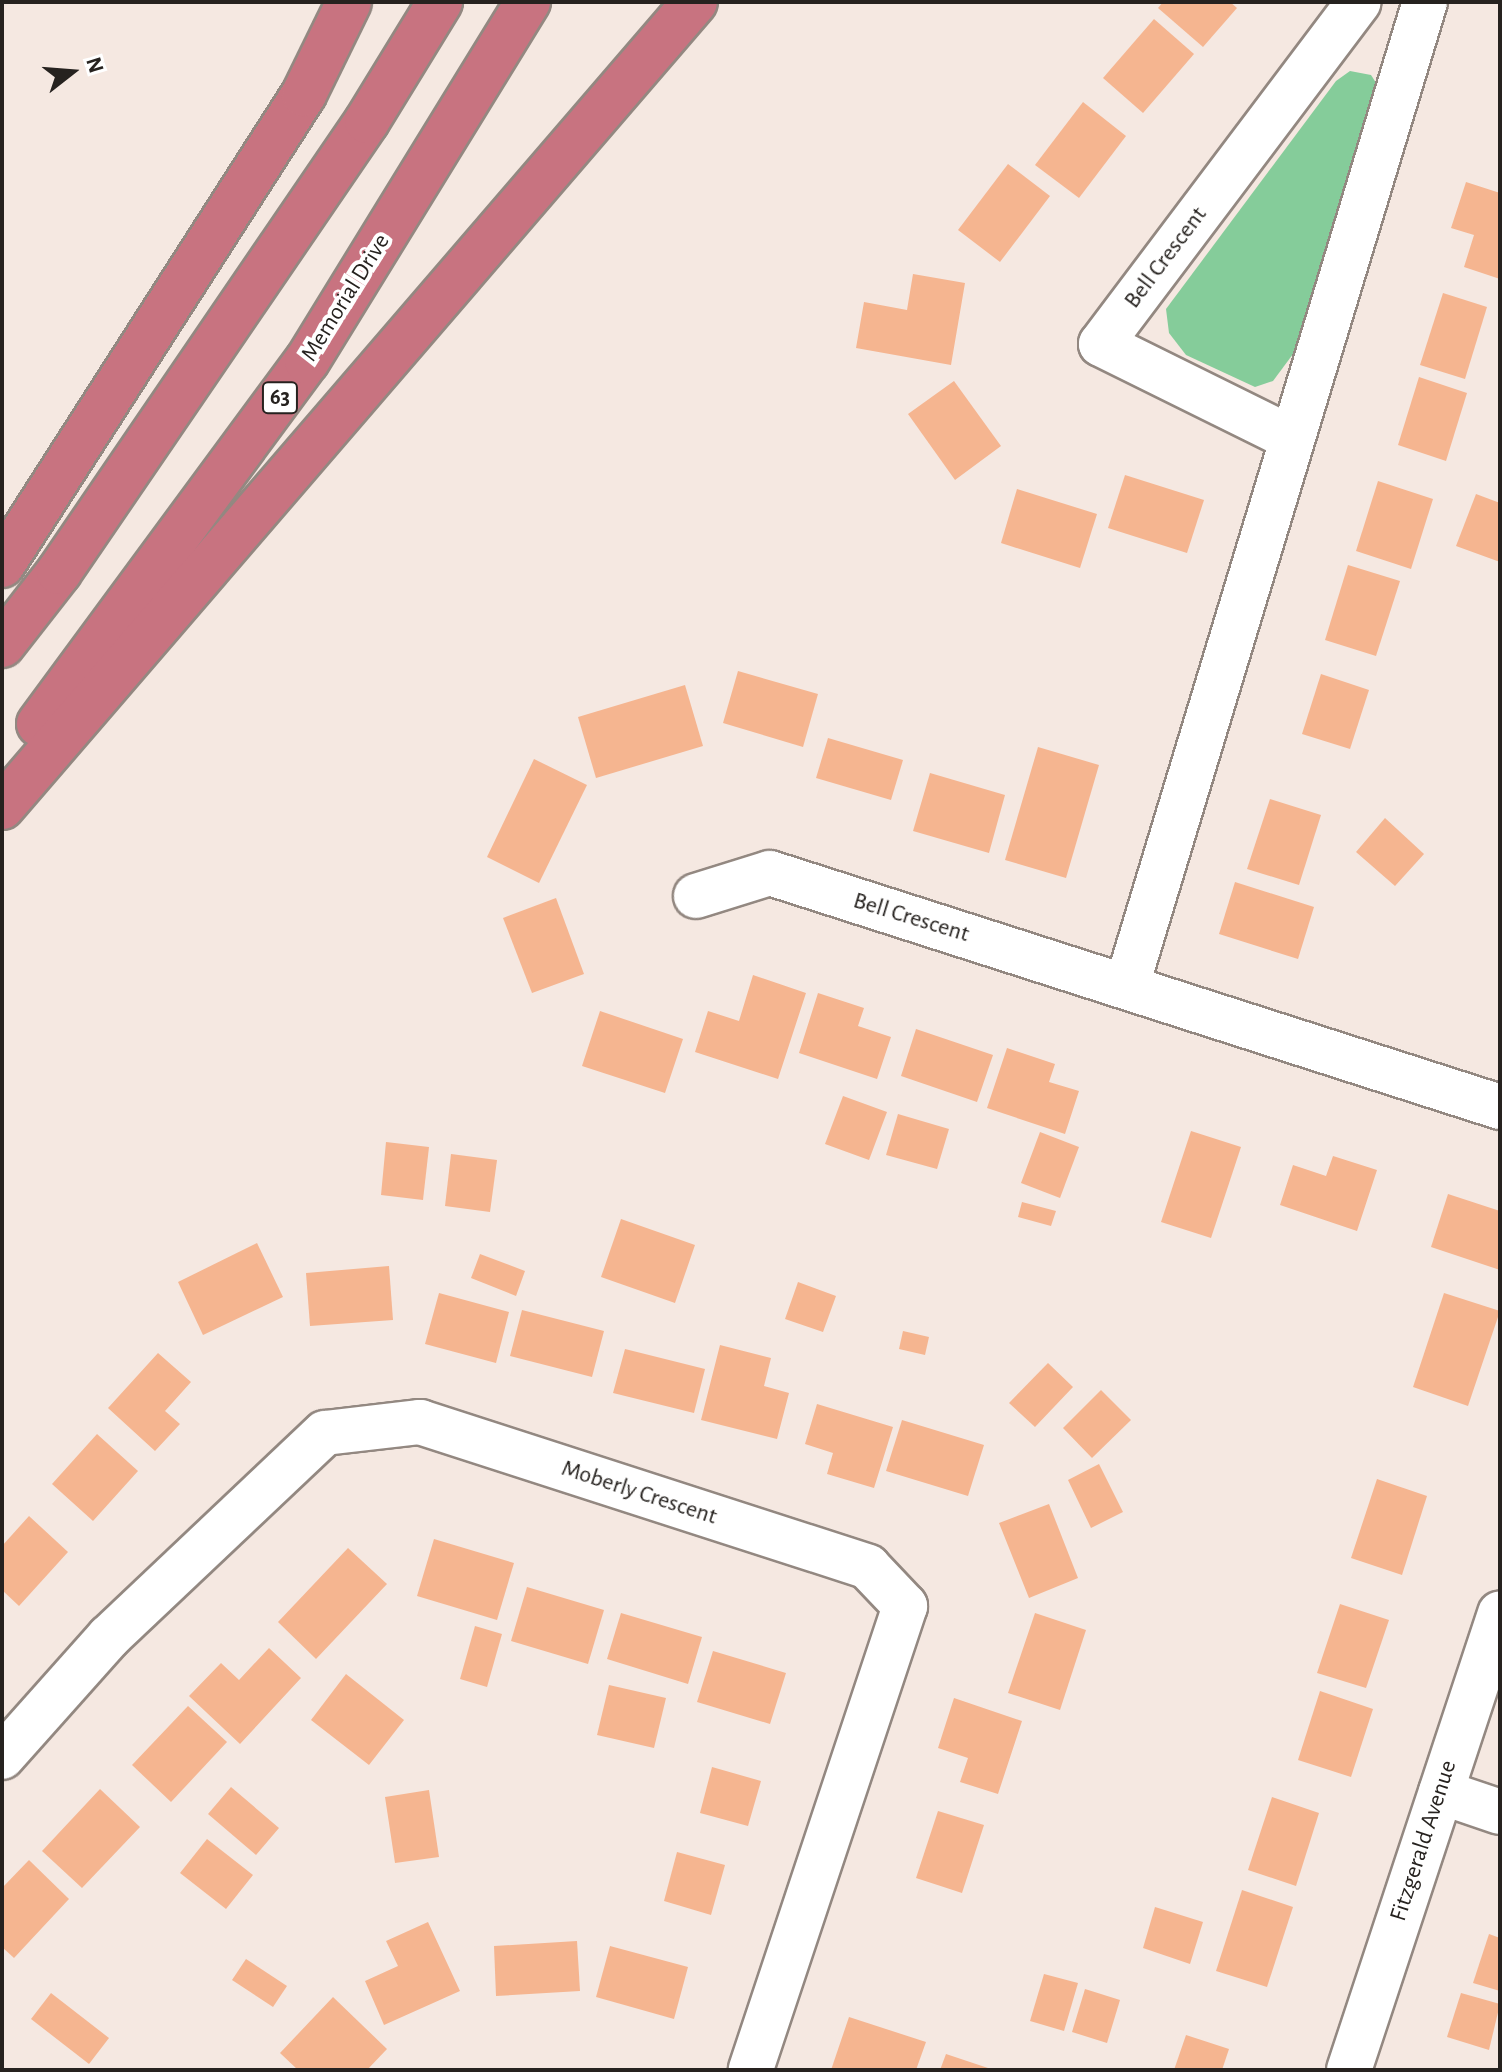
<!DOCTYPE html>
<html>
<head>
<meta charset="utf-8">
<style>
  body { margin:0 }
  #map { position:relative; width:1502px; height:2072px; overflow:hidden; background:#f5e8e1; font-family:"Alegreya Sans",sans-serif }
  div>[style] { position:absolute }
  .green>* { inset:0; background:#85cc9a }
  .building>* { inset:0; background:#f5b590 }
  .roads { filter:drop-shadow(2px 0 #938881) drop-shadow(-2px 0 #938881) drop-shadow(0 2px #938881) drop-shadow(0 -2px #938881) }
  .minor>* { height:44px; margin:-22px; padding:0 22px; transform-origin:22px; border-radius:22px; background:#fff }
  .highway>* { height:44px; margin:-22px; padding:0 22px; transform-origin:22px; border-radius:22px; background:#c87380 }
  span { translate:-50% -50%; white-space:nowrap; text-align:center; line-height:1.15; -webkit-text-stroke:8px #fff; paint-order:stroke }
  .shield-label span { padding:2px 6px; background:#fff; border:2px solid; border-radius:6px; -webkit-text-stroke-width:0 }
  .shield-label { font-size:22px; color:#26221f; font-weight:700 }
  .street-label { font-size:24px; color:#26221f }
  .frame { position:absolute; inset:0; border:4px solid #26221f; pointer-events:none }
  .north { position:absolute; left:32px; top:32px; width:80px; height:80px; -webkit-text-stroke:6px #fff; paint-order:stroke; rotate:73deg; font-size:22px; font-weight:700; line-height:32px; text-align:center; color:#26221f }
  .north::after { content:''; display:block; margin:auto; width:28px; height:36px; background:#26221f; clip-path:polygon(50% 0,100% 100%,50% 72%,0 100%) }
</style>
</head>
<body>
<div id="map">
  <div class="green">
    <i style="clip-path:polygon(1350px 71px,1371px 75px,1380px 89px,1299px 346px,1273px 381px,1255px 387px,1186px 355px,1169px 333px,1166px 309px,1336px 81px)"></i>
  </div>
  <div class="building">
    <i style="clip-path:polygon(1163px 2px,1230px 2px,1237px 8px,1203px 47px,1158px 8px)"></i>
    <i style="clip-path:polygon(1154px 19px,1194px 54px,1143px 113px,1103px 78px)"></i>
    <i style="clip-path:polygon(1083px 102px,1126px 136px,1079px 198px,1035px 165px)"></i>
    <i style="clip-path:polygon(1008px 164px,1050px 196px,1000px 262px,958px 230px)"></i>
    <i style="clip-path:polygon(1466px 182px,1500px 193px,1500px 279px,1464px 267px,1474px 235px,1451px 228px)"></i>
    <i style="clip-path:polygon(913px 274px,965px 283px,951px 365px,856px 348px,864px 302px,907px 310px)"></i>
    <i style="clip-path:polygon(1443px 293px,1487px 307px,1465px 379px,1420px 365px)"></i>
    <i style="clip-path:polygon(1419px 377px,1467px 393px,1446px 461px,1398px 445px)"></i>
    <i style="clip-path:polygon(954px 381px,1001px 446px,955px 480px,908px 414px)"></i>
    <i style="clip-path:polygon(1125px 475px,1204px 500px,1187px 553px,1108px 528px)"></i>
    <i style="clip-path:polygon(1378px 481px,1433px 499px,1411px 569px,1356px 551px)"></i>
    <i style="clip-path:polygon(1017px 489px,1097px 514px,1080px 568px,1001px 543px)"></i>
    <i style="clip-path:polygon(1476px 494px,1500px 503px,1500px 562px,1456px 546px)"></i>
    <i style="clip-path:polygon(1348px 565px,1400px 581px,1376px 656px,1325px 640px)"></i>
    <i style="clip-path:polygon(738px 671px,818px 694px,803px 747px,723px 723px)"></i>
    <i style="clip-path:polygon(1321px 674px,1369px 690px,1350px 749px,1302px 734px)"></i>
    <i style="clip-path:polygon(685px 685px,703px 746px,596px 778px,578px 717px)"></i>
    <i style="clip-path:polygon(828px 738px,903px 760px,891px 800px,816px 778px)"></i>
    <i style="clip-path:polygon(1038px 747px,1099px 765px,1066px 878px,1005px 860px)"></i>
    <i style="clip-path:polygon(534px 759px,587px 785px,539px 883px,487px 857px)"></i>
    <i style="clip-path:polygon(930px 773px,1005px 795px,989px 853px,913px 831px)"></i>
    <i style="clip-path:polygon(1270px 799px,1321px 815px,1299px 885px,1247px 869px)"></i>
    <i style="clip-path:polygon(1385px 818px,1424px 854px,1395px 886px,1356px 852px)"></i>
    <i style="clip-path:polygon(1235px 882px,1314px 907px,1298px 959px,1219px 934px)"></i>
    <i style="clip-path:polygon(556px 898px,584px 974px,532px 993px,503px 918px)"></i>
    <i style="clip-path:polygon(753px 975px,806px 993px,778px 1079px,695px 1052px,708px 1011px,739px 1021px)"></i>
    <i style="clip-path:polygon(818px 993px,864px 1008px,858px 1026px,891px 1037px,877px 1079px,799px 1053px)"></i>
    <i style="clip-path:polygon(600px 1011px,683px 1039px,665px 1093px,582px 1066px)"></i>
    <i style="clip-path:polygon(916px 1029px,993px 1055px,977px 1102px,901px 1076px)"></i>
    <i style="clip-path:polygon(1007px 1048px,1055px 1064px,1049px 1082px,1079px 1091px,1065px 1134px,987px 1108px)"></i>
    <i style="clip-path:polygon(843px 1096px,887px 1112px,869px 1160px,825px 1144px)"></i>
    <i style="clip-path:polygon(898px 1114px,949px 1129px,937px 1169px,886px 1155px)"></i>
    <i style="clip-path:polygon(1191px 1131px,1241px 1147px,1211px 1238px,1161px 1222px)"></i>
    <i style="clip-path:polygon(1040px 1132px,1079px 1147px,1060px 1198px,1021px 1183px)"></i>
    <i style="clip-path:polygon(386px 1142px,429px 1147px,423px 1200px,381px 1195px)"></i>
    <i style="clip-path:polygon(451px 1154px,497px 1160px,490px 1212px,445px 1206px)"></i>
    <i style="clip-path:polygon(1333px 1156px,1377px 1170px,1357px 1231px,1280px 1205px,1293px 1165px,1326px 1176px)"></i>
    <i style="clip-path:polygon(1448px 1194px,1500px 1211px,1500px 1270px,1431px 1247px)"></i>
    <i style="clip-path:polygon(1022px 1202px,1056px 1211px,1051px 1226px,1018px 1217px)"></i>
    <i style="clip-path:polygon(621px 1219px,695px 1245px,675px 1303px,601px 1277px)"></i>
    <i style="clip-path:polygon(257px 1243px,283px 1297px,203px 1335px,178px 1282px)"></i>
    <i style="clip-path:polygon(480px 1254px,525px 1271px,516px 1296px,471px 1278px)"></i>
    <i style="clip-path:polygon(389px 1266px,393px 1320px,310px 1326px,306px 1273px)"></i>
    <i style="clip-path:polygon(798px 1282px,836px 1296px,823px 1332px,785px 1319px)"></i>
    <i style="clip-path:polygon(439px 1293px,509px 1312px,496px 1363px,425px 1344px)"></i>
    <i style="clip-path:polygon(1444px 1293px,1500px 1311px,1468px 1406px,1413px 1387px)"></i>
    <i style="clip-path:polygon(522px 1310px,604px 1331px,592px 1377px,510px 1356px)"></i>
    <i style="clip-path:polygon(903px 1331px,929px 1337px,925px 1355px,899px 1349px)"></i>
    <i style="clip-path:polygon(720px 1345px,771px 1358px,764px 1386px,789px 1393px,777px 1439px,701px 1420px)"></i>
    <i style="clip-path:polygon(625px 1349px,705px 1369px,694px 1413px,613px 1393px)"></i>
    <i style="clip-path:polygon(158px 1353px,191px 1382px,165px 1411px,180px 1424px,155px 1451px,108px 1408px)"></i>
    <i style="clip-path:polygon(1048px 1363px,1073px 1387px,1035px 1427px,1009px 1403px)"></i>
    <i style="clip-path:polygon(1101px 1390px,1131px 1420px,1092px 1458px,1063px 1428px)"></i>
    <i style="clip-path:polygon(817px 1404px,893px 1427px,874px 1488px,827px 1474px,833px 1453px,805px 1444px)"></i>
    <i style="clip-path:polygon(902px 1420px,984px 1445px,968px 1496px,886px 1471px)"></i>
    <i style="clip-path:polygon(97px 1434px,138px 1471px,93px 1521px,52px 1484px)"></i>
    <i style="clip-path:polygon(1099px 1464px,1123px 1512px,1091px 1528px,1068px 1480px)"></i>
    <i style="clip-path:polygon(1377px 1479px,1427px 1496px,1402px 1575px,1351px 1558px)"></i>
    <i style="clip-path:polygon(1049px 1504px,1078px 1578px,1029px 1598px,999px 1523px)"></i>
    <i style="clip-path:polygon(29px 1516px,68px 1552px,19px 1606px,2px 1590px,2px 1546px)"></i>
    <i style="clip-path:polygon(434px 1539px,514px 1563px,497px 1620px,417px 1596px)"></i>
    <i style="clip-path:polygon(348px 1548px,387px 1584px,316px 1659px,278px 1622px)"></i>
    <i style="clip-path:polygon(527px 1587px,604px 1610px,588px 1664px,511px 1641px)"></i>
    <i style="clip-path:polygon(1340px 1604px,1389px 1620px,1366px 1688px,1317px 1673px)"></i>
    <i style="clip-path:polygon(621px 1613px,702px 1637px,688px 1684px,607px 1659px)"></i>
    <i style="clip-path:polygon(1035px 1613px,1086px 1630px,1060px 1710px,1008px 1693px)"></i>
    <i style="clip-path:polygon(475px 1626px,502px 1634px,487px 1687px,460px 1679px)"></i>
    <i style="clip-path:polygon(269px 1648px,301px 1678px,240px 1744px,189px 1696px,221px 1663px,239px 1680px)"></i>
    <i style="clip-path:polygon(713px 1651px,786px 1673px,770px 1724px,697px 1702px)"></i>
    <i style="clip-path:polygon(346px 1674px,404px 1720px,369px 1765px,311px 1720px)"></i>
    <i style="clip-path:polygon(609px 1685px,666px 1698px,654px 1748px,597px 1735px)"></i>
    <i style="clip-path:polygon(1320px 1691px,1373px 1709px,1351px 1777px,1298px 1760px)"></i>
    <i style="clip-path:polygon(954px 1698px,1022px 1721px,998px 1794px,960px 1782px,968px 1758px,938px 1748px)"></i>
    <i style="clip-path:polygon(188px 1706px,227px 1742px,171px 1802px,132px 1765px)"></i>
    <i style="clip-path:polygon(712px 1767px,761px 1781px,748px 1826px,700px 1813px)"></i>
    <i style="clip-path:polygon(231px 1787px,279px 1828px,256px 1855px,208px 1814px)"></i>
    <i style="clip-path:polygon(100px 1789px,140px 1827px,82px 1888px,42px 1851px)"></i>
    <i style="clip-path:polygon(429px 1790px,439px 1857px,395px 1863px,385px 1797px)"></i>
    <i style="clip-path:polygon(1272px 1797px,1319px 1813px,1296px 1886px,1248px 1870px)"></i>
    <i style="clip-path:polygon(938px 1811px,984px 1825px,962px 1893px,916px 1878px)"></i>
    <i style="clip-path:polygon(207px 1839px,253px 1875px,226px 1909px,180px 1873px)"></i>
    <i style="clip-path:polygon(677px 1852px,725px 1865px,711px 1915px,664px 1901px)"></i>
    <i style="clip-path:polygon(29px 1860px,69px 1899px,14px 1958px,2px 1947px,2px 1888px)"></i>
    <i style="clip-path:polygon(1242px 1890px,1293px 1907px,1267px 1987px,1216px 1971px)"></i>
    <i style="clip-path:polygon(1155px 1907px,1203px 1922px,1190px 1964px,1143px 1948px)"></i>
    <i style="clip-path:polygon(428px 1922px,460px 1991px,384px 2025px,365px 1981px,398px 1966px,386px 1941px)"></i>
    <i style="clip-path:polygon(1489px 1934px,1500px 1938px,1500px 1991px,1473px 1983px)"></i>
    <i style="clip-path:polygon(577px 1941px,580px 1991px,496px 1996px,494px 1946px)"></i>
    <i style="clip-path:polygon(610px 1946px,688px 1967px,674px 2019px,596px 1997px)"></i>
    <i style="clip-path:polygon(246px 1959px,287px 1986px,273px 2007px,232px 1980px)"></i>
    <i style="clip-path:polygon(1044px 1974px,1078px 1983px,1064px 2031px,1030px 2021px)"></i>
    <i style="clip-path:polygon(1085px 1989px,1120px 2000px,1107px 2043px,1072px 2032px)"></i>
    <i style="clip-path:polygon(51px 1993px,109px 2038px,89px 2064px,31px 2019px)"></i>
    <i style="clip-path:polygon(1461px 1993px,1500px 2004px,1489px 2050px,1447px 2037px)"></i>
    <i style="clip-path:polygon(333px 1997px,387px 2049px,367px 2070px,298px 2070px,280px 2053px)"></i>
    <i style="clip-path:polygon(849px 2017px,926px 2042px,916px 2070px,831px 2070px)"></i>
    <i style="clip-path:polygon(1186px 2035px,1229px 2049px,1222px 2070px,1174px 2070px)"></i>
    <i style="clip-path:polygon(946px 2054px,991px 2069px,991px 2070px,940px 2070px)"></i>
  </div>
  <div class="roads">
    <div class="minor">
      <i style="left:1291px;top:438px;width:212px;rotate:-153.7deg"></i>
      <i style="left:1101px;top:344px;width:428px;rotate:-53deg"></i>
      <i style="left:696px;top:896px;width:77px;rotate:-17.3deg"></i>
      <i style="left:770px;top:873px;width:767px;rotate:17.77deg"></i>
      <i style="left:1127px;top:985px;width:1027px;rotate:-73.14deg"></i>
      <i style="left:2px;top:1757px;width:161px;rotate:-48.3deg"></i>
      <i style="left:109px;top:1637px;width:297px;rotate:-43.4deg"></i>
      <i style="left:325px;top:1433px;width:96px;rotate:-6.6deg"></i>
      <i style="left:420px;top:1422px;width:471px;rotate:17.9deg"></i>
      <i style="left:868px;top:1567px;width:54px;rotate:46.5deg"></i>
      <i style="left:905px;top:1606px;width:489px;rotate:108.4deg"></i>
      <i style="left:1441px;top:1792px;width:62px;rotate:18.7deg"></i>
      <i style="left:1349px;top:2070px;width:481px;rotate:-71.7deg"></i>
    </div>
    <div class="highway">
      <i style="left:2px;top:565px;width:560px;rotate:-57.33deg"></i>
      <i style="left:304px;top:94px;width:102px;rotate:-63.9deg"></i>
      <i style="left:2px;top:645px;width:93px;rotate:-52deg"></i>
      <i style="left:59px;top:572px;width:546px;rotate:-55.67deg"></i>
      <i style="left:367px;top:121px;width:140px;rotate:-58.5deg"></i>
      <i style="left:39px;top:724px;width:451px;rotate:-53.6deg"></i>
      <i style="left:307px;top:361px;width:422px;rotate:-58.4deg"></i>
      <i style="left:2px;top:807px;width:1062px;rotate:-49.28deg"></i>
    </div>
  </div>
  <div class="shield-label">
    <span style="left:280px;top:398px">63</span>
  </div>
  <div class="street-label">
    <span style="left:1166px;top:258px;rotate:-53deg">Bell Crescent</span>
    <span style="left:346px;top:298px;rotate:-58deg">Memorial Drive</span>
    <span style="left:911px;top:918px;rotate:17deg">Bell Crescent</span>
    <span style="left:639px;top:1493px;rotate:18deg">Moberly Crescent</span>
    <span style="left:1424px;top:1841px;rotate:-72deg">Fitzgerald Avenue</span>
  </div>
  <div class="frame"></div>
  <div class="north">N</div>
</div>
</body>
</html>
